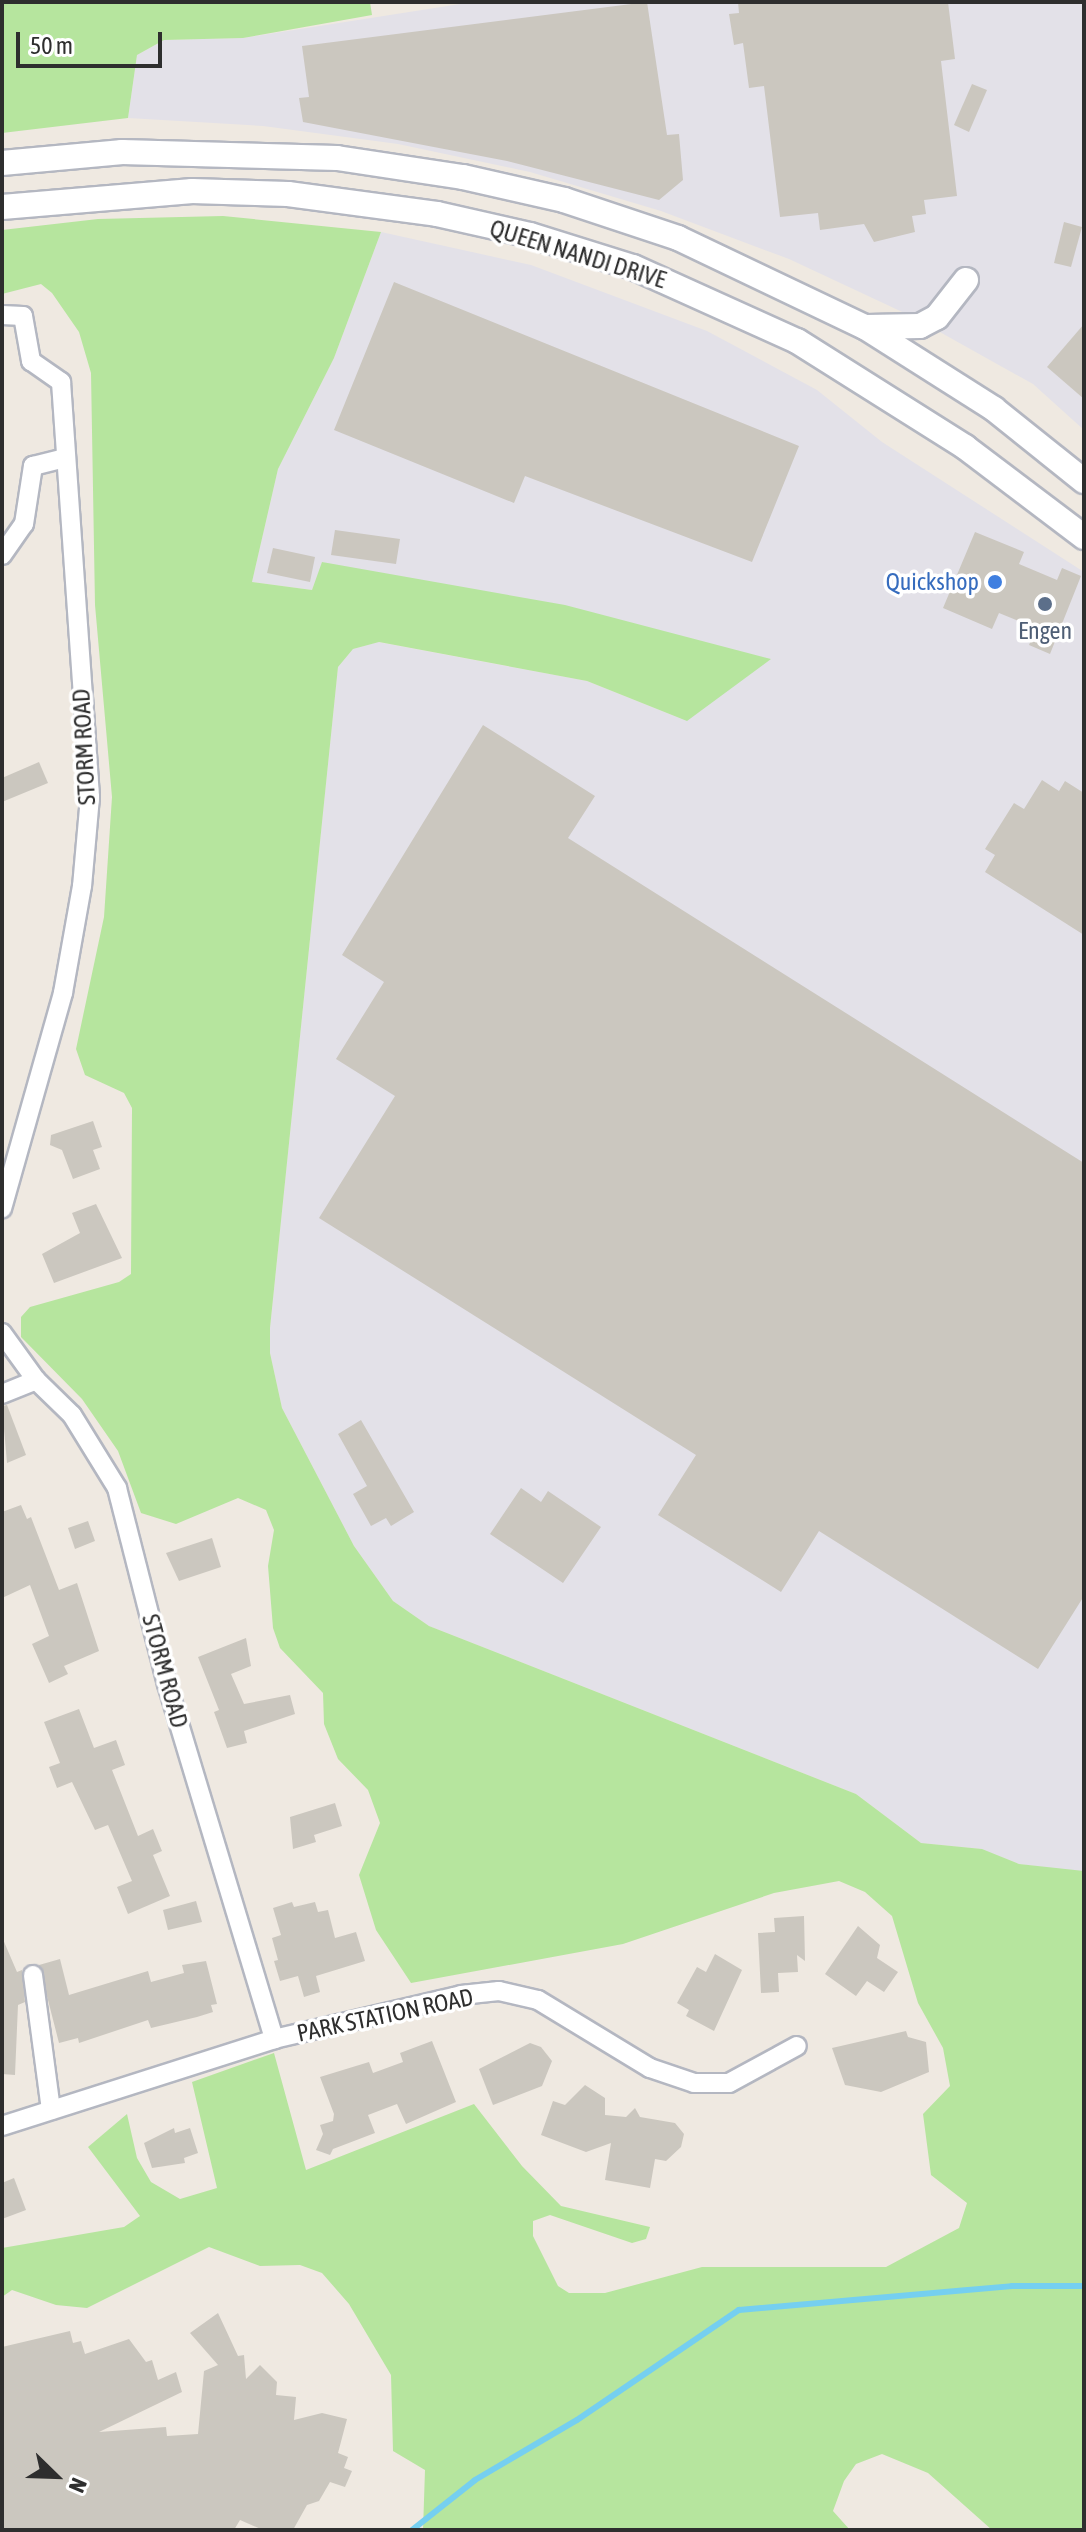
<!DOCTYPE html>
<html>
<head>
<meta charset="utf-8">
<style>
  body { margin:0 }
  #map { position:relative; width:1086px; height:2532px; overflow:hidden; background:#efe9e1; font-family:"Asap Condensed",sans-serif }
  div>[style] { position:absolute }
  .industrial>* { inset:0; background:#e3e1e8 }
  .green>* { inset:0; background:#b6e59e }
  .stream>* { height:6px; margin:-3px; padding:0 3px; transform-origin:3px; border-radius:3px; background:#75cff0 }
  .building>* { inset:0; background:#cbc7bf }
  .roads { filter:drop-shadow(2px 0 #b4b7c1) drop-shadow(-2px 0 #b4b7c1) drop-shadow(0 2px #b4b7c1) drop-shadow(0 -2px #b4b7c1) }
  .street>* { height:18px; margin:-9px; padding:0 9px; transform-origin:9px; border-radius:9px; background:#fff }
  .secondary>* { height:24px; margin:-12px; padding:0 12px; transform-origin:12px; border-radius:12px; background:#fff }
  .dots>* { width:22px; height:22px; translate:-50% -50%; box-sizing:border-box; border:4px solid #fff; border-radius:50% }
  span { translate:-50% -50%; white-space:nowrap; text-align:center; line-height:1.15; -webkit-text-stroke:7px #fff; paint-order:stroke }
  .street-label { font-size:24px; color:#2e2e2e }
  .shop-label { font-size:24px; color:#366cbe }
  .right { translate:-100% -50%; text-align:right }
  .service-label { font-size:24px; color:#4e5e75 }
  .frame { position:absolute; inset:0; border:4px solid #2e2e2e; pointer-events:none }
  .north { position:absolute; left:16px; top:2436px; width:80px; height:80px; -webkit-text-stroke:6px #fff; paint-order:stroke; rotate:113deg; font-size:22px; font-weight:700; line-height:32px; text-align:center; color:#2e2e2e }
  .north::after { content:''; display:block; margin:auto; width:28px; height:36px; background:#2e2e2e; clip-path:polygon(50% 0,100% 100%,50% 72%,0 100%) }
  .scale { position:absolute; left:16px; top:32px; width:146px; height:36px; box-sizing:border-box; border:4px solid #2e2e2e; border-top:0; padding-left:10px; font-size:24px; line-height:28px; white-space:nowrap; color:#2e2e2e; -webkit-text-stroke:6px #fff; paint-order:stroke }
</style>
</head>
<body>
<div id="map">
  <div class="industrial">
    <i style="clip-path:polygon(473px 2px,1084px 2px,1084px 430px,1033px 384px,913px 317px,789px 259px,661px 211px,530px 172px,398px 144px,263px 126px,128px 118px,137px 55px,164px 40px,243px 38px)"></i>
    <i style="clip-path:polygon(381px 232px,531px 265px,707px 331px,817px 390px,882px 442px,1084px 572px,1083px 1872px,1019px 1864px,981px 1849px,921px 1843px,856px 1794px,429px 1626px,393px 1601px,354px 1546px,282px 1408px,270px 1353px,270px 1328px,338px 667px,353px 649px,378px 642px,587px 681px,687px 721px,323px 562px,312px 590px,252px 582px,278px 469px,334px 358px)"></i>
  </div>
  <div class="green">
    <i style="clip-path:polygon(2px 2px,370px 2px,372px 15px,243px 38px,164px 40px,137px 55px,128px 118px,2px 133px)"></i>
    <i style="clip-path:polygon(223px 216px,381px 232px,334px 358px,278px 469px,252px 582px,312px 590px,322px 562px,565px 605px,771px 659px,687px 721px,587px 681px,379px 642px,353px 649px,338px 667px,270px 1328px,270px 1353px,282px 1408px,354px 1546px,393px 1601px,429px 1626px,856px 1794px,921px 1843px,982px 1849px,1019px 1864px,1084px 1871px,1084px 2530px,992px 2530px,928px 2473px,882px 2454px,856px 2464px,844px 2481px,833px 2511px,850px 2530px,423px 2530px,425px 2470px,393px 2451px,391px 2375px,349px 2304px,322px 2273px,300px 2265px,260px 2266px,209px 2247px,87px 2308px,56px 2305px,12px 2290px,2px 2297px,2px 2248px,124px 2227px,140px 2216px,88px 2147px,127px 2114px,137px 2158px,151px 2182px,180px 2199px,217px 2188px,192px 2082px,274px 2053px,306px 2170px,474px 2104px,522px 2166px,561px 2206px,650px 2227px,646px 2239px,632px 2243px,550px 2215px,533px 2221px,533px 2236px,558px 2286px,569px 2293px,605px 2293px,702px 2267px,886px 2267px,959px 2228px,967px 2203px,931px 2175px,923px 2114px,950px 2086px,943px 2048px,918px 2003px,892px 1916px,865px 1892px,839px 1881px,774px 1893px,623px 1944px,411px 1983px,376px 1930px,359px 1875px,380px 1823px,368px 1790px,338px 1759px,324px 1724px,323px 1693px,280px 1648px,273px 1628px,268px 1566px,274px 1530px,266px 1510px,238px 1498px,176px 1524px,141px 1513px,118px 1451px,82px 1399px,21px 1337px,21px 1317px,30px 1307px,119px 1282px,131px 1274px,132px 1108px,124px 1093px,85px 1075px,76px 1049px,104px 917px,112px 797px,95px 605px,91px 373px,79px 332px,52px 293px,41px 284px,2px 294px,2px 230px,98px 219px)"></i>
  </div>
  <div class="stream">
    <i style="left:412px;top:2530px;width:80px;rotate:-38.4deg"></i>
    <i style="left:475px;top:2480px;width:118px;rotate:-30.5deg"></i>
    <i style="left:577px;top:2420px;width:196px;rotate:-34.2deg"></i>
    <i style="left:739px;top:2310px;width:274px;rotate:-5deg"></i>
    <i style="left:1012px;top:2286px;width:72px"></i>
  </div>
  <div class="building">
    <i style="clip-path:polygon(647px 2px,667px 135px,679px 134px,683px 180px,659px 200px,507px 161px,303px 122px,299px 98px,309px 97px,302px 46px)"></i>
    <i style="clip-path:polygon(738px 2px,948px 2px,955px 59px,941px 61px,957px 196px,924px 200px,926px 214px,912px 216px,915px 232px,874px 242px,864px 224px,820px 230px,818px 213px,780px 217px,764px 86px,749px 88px,743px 43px,734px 45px,729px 14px,739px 13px)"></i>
    <i style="clip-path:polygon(972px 84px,987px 90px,969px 132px,954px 125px)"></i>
    <i style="clip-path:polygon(1064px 222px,1082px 227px,1071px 267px,1054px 263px)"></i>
    <i style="clip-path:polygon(394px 282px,799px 446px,752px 562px,525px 476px,514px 503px,334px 430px)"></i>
    <i style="clip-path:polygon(1084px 324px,1084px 399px,1047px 367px)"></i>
    <i style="clip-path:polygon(335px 530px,400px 539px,396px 564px,331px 555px)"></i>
    <i style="clip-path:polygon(975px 532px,1024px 552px,1019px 564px,1057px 580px,1062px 568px,1081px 576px,1050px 654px,1029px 645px,1036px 628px,999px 613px,992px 629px,943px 608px)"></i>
    <i style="clip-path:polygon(273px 548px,315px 557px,310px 582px,267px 573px)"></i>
    <i style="clip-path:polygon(483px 725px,595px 796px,568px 838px,1084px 1163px,1084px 1596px,1038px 1669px,819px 1531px,781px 1592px,658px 1515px,696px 1455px,319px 1218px,395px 1096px,336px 1059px,384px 982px,342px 955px)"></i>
    <i style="clip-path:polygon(39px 762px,48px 783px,2px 802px,2px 778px)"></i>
    <i style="clip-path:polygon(1042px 780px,1059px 791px,1065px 781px,1084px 793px,1084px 935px,985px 872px,995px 855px,985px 849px,1014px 803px,1024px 809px)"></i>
    <i style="clip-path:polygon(93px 1121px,102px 1147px,93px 1150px,100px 1169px,73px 1179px,62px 1150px,50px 1145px,51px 1135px)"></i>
    <i style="clip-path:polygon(96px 1204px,122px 1258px,54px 1283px,42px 1254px,80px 1233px,72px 1213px)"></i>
    <i style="clip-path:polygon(7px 1405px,26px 1455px,7px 1463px,2px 1406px)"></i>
    <i style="clip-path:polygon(361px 1420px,414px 1512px,391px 1526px,386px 1518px,371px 1526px,353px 1494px,367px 1486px,338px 1434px)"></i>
    <i style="clip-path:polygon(521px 1488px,541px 1502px,548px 1491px,601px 1527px,563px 1583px,490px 1534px)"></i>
    <i style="clip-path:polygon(21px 1505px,27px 1519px,31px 1517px,59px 1590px,77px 1583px,99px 1651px,64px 1666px,68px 1674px,49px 1683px,32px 1644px,49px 1636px,30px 1585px,2px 1598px,2px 1512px)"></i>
    <i style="clip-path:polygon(88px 1521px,95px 1541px,75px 1549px,68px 1528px)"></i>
    <i style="clip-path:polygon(212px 1538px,221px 1567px,179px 1581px,166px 1553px)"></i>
    <i style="clip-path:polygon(246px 1638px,251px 1666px,231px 1674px,244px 1704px,290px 1695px,295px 1714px,244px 1731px,247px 1743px,227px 1748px,214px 1712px,219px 1710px,198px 1657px)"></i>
    <i style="clip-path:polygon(79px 1709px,94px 1748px,116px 1740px,125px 1765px,112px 1770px,138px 1836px,153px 1829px,162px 1851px,153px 1855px,170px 1896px,128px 1914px,117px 1887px,132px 1881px,108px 1825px,95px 1830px,72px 1782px,57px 1788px,49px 1767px,60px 1763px,44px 1722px)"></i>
    <i style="clip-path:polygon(335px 1803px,342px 1826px,314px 1835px,316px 1842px,293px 1849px,290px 1817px)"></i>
    <i style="clip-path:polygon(196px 1901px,202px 1922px,168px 1930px,163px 1910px)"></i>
    <i style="clip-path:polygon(292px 1902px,294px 1907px,315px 1902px,318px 1912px,328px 1910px,335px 1938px,356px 1932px,365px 1961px,316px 1976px,320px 1992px,304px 1997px,298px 1976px,280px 1981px,274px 1961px,278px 1960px,272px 1938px,281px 1935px,273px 1908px)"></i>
    <i style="clip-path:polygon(804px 1916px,805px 1961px,797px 1955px,798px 1972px,778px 1973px,779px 1992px,761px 1993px,758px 1933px,775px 1932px,774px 1918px)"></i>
    <i style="clip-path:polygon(858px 1926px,880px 1945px,877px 1958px,898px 1972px,884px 1992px,867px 1981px,856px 1996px,825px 1974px)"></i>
    <i style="clip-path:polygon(2px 1937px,17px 1972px,22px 1970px,25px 2002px,18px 2005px,15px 2075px,2px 2074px)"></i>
    <i style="clip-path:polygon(715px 1954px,742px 1970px,714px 2031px,686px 2016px,689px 2010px,677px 2003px,697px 1967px,706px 1972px)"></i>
    <i style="clip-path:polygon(60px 1959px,69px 1995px,148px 1971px,151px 1982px,184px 1973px,182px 1965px,206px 1961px,217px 2004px,211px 2005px,213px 2012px,197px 2017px,151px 2028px,148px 2020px,79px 2043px,78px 2038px,59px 2043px,39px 1965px)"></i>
    <i style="clip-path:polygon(906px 2031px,908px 2037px,926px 2042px,929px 2072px,881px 2092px,845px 2085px,832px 2048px)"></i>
    <i style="clip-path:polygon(432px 2041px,456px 2102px,406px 2124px,397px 2104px,368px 2115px,375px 2133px,333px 2149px,330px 2155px,316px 2150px,323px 2134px,320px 2125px,333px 2121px,334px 2114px,320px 2077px,369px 2062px,373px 2073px,403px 2062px,400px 2053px)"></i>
    <i style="clip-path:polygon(530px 2043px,541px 2047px,552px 2061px,542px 2086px,493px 2105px,479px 2069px)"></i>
    <i style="clip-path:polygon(585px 2085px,605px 2098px,605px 2115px,626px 2117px,635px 2108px,640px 2117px,675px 2123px,684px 2134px,681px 2147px,666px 2161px,655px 2159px,650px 2188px,605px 2180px,611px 2143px,586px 2152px,541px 2135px,553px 2101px,565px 2105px)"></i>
    <i style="clip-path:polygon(174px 2128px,175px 2133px,190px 2128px,198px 2153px,184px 2158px,185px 2163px,152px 2168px,144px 2143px)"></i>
    <i style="clip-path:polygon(14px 2178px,26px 2210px,2px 2219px,2px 2183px)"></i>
    <i style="clip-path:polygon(218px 2313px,238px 2356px,244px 2355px,246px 2379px,260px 2365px,277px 2382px,276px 2395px,296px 2397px,294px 2420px,322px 2413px,347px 2419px,338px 2453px,348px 2457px,344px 2468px,352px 2471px,345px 2487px,330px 2482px,319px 2501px,307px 2505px,293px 2530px,263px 2530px,240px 2520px,234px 2530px,2px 2530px,2px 2347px,70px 2331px,73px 2343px,81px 2341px,85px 2354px,129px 2339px,146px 2362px,152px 2360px,158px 2380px,176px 2372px,182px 2392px,99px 2432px,166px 2427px,167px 2436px,198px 2434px,204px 2371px,218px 2365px,190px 2333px)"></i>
  </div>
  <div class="roads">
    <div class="street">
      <i style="left:2px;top:315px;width:21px;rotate:3deg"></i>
      <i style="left:23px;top:316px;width:46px;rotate:79.9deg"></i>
      <i style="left:31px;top:361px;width:37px;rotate:35deg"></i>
      <i style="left:61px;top:382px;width:416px;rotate:86deg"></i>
      <i style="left:90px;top:797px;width:89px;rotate:95.1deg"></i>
      <i style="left:82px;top:886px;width:109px;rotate:100.1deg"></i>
      <i style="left:63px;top:993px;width:224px;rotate:105.8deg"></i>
      <i style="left:2px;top:555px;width:38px;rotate:-55deg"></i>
      <i style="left:24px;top:524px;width:59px;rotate:-81.2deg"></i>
      <i style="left:33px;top:466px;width:33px;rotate:-14deg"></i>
      <i style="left:2px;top:1333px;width:58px;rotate:54.1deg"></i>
      <i style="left:36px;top:1380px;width:50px;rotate:44.2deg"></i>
      <i style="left:72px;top:1415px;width:86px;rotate:58.3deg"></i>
      <i style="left:117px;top:1488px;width:202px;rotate:75.7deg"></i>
      <i style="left:167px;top:1684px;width:371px;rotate:73.2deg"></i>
      <i style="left:2px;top:1394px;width:37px;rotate:-22deg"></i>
      <i style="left:33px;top:1975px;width:136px;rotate:82.4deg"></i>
      <i style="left:2px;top:2126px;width:286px;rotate:-17.7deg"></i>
      <i style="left:274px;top:2039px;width:192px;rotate:-13.2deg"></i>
      <i style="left:461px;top:1995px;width:38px;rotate:-6deg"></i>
      <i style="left:499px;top:1991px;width:40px;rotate:13deg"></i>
      <i style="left:538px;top:2000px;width:131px;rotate:31.3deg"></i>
      <i style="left:650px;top:2068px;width:46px;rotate:18.8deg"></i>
      <i style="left:694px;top:2083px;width:35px"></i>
      <i style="left:729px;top:2083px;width:77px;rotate:-28.6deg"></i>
    </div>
    <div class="secondary">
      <i style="left:2px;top:163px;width:121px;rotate:-5.2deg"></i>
      <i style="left:122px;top:152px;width:215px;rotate:1.6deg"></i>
      <i style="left:337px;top:158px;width:127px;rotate:8.6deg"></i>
      <i style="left:463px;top:177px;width:104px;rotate:12.8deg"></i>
      <i style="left:564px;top:200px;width:120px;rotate:18.4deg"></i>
      <i style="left:678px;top:238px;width:207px;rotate:25.5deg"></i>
      <i style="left:865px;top:327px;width:153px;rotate:32.4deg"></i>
      <i style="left:994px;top:409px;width:115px;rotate:38.7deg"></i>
      <i style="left:2px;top:207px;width:191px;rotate:-4.8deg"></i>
      <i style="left:192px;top:191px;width:96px;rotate:1.8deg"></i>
      <i style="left:288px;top:194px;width:150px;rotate:7.6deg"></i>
      <i style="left:437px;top:214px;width:95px;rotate:12.7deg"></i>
      <i style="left:530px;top:235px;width:108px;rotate:17.3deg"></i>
      <i style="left:633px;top:267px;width:180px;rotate:24.3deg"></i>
      <i style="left:797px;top:341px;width:199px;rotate:32.2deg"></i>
      <i style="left:965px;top:447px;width:149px;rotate:37.1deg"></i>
      <i style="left:867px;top:327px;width:53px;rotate:-1.1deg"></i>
      <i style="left:920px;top:326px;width:19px;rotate:-28deg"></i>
      <i style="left:937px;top:317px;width:47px;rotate:-51.9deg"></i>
    </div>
  </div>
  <div class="dots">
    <i style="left:995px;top:582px;background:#3f7fe0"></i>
    <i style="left:1045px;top:604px;background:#5c6f8a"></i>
  </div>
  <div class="street-label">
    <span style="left:578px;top:254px;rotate:17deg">QUEEN NANDI DRIVE</span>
    <span style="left:84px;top:747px;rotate:-93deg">STORM ROAD</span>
    <span style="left:165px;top:1671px;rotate:75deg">STORM ROAD</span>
    <span style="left:385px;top:2015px;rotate:-12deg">PARK STATION ROAD</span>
  </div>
  <div class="shop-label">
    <span class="right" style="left:979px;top:582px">Quickshop</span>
  </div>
  <div class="service-label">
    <span style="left:1045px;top:631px">Engen</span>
  </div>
  <div class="frame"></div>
  <div class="north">N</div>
  <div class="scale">50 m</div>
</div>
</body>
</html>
